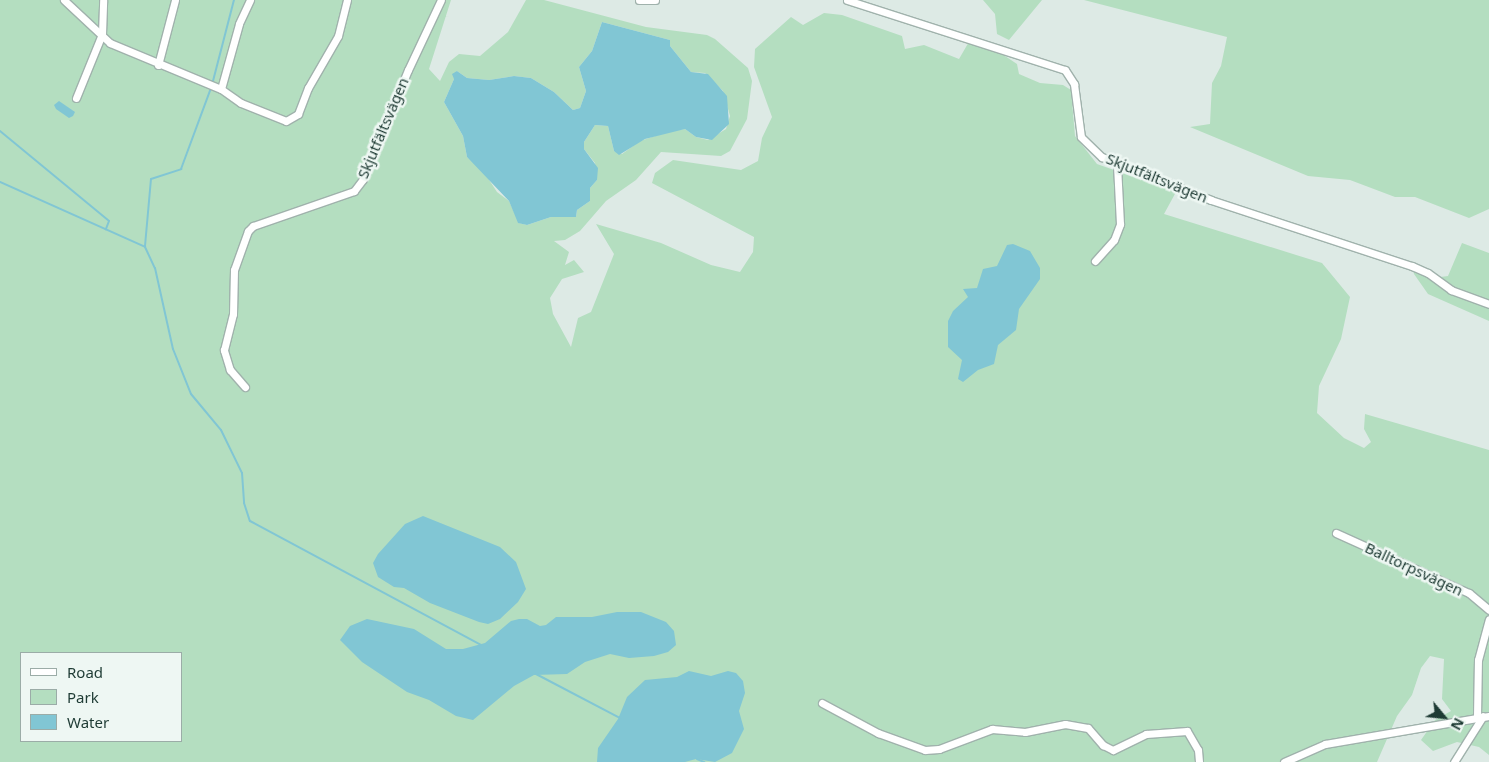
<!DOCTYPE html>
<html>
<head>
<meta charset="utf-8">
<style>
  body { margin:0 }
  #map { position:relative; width:1489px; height:762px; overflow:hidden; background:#ddeae5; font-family:"Noto Sans",sans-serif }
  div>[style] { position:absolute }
  .green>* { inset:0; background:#b4dec0 }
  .water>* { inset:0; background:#81c6d4 }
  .stream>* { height:2px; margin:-1px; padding:0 1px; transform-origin:1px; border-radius:1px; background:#81c6d4 }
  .roads { filter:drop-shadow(1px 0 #a0b2ac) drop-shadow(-1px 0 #a0b2ac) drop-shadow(0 1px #a0b2ac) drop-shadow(0 -1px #a0b2ac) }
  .minor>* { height:7px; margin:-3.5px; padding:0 3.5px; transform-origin:3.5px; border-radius:3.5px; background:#fff }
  span { translate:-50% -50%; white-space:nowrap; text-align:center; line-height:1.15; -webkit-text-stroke:5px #eef7f3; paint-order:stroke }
  .street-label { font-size:15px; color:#1e3b34 }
  .legend { position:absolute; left:20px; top:652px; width:162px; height:90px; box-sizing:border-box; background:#eef7f3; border:1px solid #9baca7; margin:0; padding:6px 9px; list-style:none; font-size:15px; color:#1e3b34 }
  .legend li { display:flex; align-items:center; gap:10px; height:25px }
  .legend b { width:25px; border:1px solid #9baca7 }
  .north { position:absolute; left:1419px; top:692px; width:50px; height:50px; -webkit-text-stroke:4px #eef7f3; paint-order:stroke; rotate:118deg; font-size:14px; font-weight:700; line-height:20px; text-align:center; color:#1e3b34 }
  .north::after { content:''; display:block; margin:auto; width:18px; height:22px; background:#1e3b34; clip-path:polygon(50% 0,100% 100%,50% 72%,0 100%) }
</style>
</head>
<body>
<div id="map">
  <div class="green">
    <i style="clip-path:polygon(evenodd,0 0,451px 0,429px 69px,440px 81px,449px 62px,459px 54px,480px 56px,508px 32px,526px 0,544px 0,646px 27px,707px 35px,715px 39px,748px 68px,752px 81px,747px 119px,730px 151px,721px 156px,661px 152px,636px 180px,606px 201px,580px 231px,565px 240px,554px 241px,569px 252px,565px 265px,574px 260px,584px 272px,562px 279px,550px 298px,553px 314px,571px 347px,578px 318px,591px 312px,614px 254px,596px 224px,661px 243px,711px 265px,740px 272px,753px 252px,754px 237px,652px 183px,655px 173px,673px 160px,741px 170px,758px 161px,762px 138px,772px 117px,754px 67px,755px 49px,791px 17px,803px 25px,824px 13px,842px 15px,902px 36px,905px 49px,924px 45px,959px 59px,970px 40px,996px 50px,1017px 64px,1019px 74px,1040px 83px,1063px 85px,1071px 90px,1075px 136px,1097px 164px,1176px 192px,1164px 214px,1322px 263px,1350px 297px,1341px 339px,1319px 386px,1317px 413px,1344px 438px,1364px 448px,1371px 442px,1364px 429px,1365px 414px,1489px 450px,1489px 755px,1479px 747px,1457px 742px,1433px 751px,1421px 740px,1435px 720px,1451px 711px,1442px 699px,1444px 659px,1430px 656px,1421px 668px,1412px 695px,1397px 716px,1377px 762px,0 762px,0 0,602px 22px,670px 40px,670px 46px,691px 72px,705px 73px,723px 91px,730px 116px,726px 129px,708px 140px,696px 137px,685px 129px,670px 131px,640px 141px,622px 154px,614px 151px,608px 126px,595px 125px,584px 142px,584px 149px,595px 163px,597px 180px,590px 188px,590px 201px,577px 210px,576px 217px,551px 217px,527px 225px,519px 223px,509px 201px,497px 192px,484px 172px,467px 157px,463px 136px,444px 102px,454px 79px,457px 71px,467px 78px,489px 80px,514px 76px,531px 78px,554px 92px,573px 110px,580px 108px,586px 91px,579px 67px,592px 51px,602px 22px,0 0,21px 653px,181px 653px,181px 741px,21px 741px,21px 653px)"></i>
    <i style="clip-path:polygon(983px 0,1042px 0,1009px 40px,997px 34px,995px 14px)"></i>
    <i style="clip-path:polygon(1084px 0,1489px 0,1489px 209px,1469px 218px,1415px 197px,1395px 197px,1350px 180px,1308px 176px,1190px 127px,1210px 124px,1212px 83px,1221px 66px,1227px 37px)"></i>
    <i style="clip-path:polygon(1462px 243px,1489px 253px,1489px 321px,1428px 294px,1414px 274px,1413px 270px,1433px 278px,1448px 276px)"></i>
  </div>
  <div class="water">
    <i style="clip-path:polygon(602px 22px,670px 40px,670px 46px,691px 72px,708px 74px,727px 96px,729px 124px,712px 140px,696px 137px,685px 129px,645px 139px,619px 155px,614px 151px,608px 126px,595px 125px,584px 142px,584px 149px,598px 168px,597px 180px,590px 188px,590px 201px,577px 210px,576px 217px,551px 217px,527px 225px,518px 223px,509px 201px,467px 157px,463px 136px,444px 102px,454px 79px,452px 74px,457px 71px,467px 78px,489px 80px,514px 76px,531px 78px,554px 92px,573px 110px,580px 108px,586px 91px,579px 67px,592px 51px)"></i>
    <i style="clip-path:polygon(59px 101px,75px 112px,73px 116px,69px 118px,56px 109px,54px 105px)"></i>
    <i style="clip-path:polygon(1013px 244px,1030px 251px,1040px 268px,1040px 279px,1019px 309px,1016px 330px,998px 345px,994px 364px,978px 370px,963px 382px,958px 379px,962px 360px,948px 347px,948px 321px,953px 311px,968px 297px,963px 289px,977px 288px,983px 269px,997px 266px,1007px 245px)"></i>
    <i style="clip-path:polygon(423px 516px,500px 547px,516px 562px,526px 589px,518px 602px,500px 619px,488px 624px,479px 622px,430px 603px,404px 588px,394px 587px,378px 577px,373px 563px,378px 554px,405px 524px)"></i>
    <i style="clip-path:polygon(617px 612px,641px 612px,666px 622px,674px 631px,676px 645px,668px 652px,654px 656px,629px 658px,610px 654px,585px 662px,567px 674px,534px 675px,514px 686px,473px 720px,456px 716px,429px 700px,407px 692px,362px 662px,340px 640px,350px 626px,367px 619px,414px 629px,446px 649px,463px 649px,485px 643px,511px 621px,519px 619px,527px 619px,540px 626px,546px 625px,556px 617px,592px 617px)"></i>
    <i style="clip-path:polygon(689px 671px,711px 676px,728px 671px,736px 673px,743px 681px,745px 693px,739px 711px,744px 729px,732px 753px,715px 762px,696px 759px,685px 762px,597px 762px,598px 748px,618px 719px,627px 697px,645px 680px,677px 677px)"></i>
  </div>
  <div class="stream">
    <i style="left:213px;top:81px;width:84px;rotate:-75.5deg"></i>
    <i style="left:0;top:131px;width:141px;rotate:39.5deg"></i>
    <i style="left:109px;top:221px;width:9px;rotate:111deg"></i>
    <i style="left:0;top:182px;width:159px;rotate:24.1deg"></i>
    <i style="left:145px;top:247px;width:23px;rotate:65deg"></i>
    <i style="left:155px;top:268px;width:83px;rotate:77.5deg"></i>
    <i style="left:173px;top:349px;width:48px;rotate:68.2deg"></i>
    <i style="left:191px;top:394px;width:47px;rotate:50.2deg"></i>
    <i style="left:221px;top:430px;width:48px;rotate:64deg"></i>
    <i style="left:242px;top:473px;width:30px;rotate:86deg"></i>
    <i style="left:244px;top:503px;width:19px;rotate:72deg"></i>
    <i style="left:250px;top:521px;width:262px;rotate:28.2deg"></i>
    <i style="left:145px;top:246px;width:67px;rotate:-84.9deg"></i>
    <i style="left:151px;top:179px;width:32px;rotate:-18deg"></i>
    <i style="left:181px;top:169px;width:86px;rotate:-69.7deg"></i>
    <i style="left:536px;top:674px;width:95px;rotate:27.6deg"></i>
    <i style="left:697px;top:759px;width:8px;rotate:23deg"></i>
  </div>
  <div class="roads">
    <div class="minor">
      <i style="left:64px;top:0;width:63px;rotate:43.1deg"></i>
      <i style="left:110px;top:43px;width:120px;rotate:22.5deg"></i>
      <i style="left:250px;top:0;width:26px;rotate:115deg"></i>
      <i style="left:239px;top:24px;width:67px;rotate:105.5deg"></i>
      <i style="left:221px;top:89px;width:24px;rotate:35deg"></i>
      <i style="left:241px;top:103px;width:48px;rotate:21.8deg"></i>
      <i style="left:286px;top:121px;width:14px;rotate:-30deg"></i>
      <i style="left:298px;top:114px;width:28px;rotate:-69deg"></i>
      <i style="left:308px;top:88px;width:60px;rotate:-60deg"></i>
      <i style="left:338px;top:36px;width:37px;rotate:-76deg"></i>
      <i style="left:639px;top:0;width:16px"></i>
      <i style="left:847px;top:0;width:229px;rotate:17.8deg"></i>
      <i style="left:1065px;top:70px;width:17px;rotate:57deg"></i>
      <i style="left:1074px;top:84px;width:53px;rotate:82.5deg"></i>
      <i style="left:1081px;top:137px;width:29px;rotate:44deg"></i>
      <i style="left:1102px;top:157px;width:117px;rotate:21.5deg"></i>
      <i style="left:1211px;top:200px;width:212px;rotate:18.2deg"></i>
      <i style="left:1412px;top:266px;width:17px;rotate:24deg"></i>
      <i style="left:1428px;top:273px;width:29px;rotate:36deg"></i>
      <i style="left:1451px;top:290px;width:40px;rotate:20.2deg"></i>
      <i style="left:158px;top:65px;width:67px;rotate:-75.3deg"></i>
      <i style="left:76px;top:98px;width:69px;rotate:-67.9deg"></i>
      <i style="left:102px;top:34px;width:34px;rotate:-88deg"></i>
      <i style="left:1095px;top:261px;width:28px;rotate:-48deg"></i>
      <i style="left:1114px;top:240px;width:17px;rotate:-69deg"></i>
      <i style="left:1120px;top:224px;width:60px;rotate:-92.9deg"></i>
      <i style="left:245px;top:387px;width:23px;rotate:-131deg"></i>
      <i style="left:230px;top:370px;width:21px;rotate:-107deg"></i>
      <i style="left:224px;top:350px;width:37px;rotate:-76deg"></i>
      <i style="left:233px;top:314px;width:44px;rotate:-88.7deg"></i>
      <i style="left:234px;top:270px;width:41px;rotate:-70.3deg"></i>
      <i style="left:248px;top:231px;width:7px;rotate:-45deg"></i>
      <i style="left:253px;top:226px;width:107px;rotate:-19.1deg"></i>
      <i style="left:354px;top:191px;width:15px;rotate:-53deg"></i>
      <i style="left:363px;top:179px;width:118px;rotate:-67.6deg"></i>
      <i style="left:408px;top:70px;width:77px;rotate:-64.8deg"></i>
      <i style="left:1336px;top:533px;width:146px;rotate:24.3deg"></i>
      <i style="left:1469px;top:593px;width:26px;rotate:40deg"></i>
      <i style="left:822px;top:703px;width:64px;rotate:28.2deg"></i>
      <i style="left:878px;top:733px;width:50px;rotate:19.9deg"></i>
      <i style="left:925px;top:750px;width:14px;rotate:-4deg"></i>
      <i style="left:939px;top:749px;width:57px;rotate:-20.7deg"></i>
      <i style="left:992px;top:729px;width:33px;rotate:5deg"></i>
      <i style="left:1025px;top:732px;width:41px;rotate:-11.3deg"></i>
      <i style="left:1065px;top:724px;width:23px;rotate:10deg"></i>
      <i style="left:1088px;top:728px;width:23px;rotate:49deg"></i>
      <i style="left:1103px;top:745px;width:11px;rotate:27deg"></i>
      <i style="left:1113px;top:750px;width:37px;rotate:-26deg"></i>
      <i style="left:1146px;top:734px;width:41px;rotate:-4.2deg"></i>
      <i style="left:1187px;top:731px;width:22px;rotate:60deg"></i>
      <i style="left:1198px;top:750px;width:12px;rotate:85deg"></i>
      <i style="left:1477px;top:716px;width:56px;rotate:-89deg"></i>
      <i style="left:1478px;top:660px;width:42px;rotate:-75deg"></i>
      <i style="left:1284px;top:762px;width:45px;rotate:-23.7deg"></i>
      <i style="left:1325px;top:744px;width:166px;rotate:-9.7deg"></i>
      <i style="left:1454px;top:762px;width:54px;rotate:-57.8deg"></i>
    </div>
  </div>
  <div class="street-label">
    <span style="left:383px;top:128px;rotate:-67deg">Skjutfältsvägen</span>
    <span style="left:1157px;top:178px;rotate:22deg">Skjutfältsvägen</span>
    <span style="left:1414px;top:569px;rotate:25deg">Balltorpsvägen</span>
  </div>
  <ul class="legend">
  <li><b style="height:6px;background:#fff"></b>Road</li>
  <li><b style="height:14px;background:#b4dec0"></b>Park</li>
  <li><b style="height:14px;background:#81c6d4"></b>Water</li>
  </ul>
  <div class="north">N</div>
</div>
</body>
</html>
